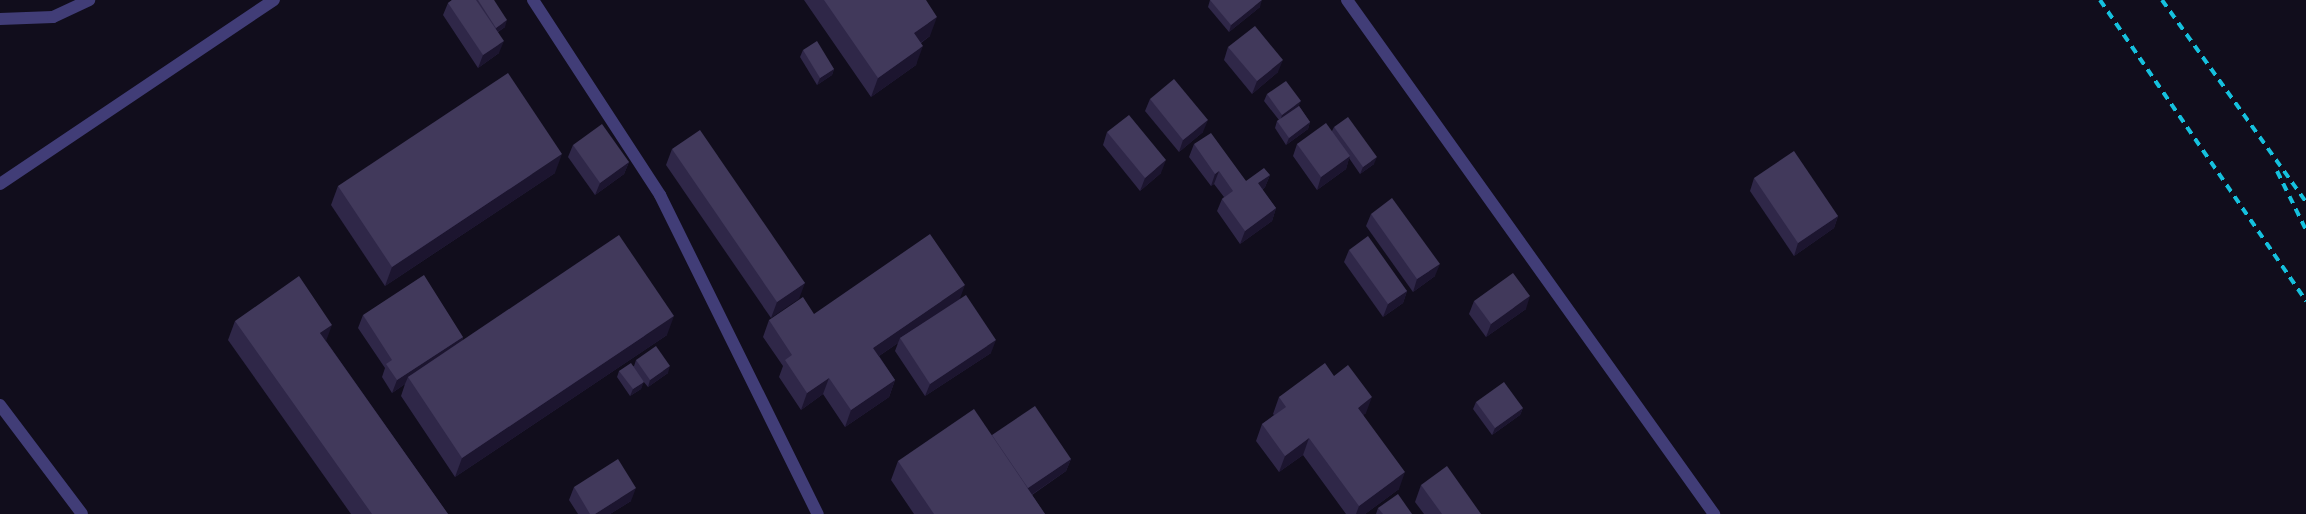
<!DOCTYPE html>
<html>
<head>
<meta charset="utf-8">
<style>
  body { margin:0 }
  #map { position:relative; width:2306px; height:514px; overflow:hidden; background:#110d1c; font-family:Poppins,sans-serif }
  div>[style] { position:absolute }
  .minor>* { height:12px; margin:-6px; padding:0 6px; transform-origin:6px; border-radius:6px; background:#413d77 }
  .rail>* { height:4px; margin-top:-2px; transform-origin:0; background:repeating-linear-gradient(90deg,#15c1de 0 8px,transparent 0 14px) }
  .wall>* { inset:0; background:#2f2748 }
  .shaded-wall>* { inset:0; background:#1c152f }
  .building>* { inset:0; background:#41395b }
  span { translate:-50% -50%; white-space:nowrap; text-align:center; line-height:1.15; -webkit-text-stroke:5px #110d1c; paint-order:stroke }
</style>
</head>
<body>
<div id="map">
  <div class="minor">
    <i style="left:533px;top:0;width:233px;rotate:56.9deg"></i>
    <i style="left:660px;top:195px;width:356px;rotate:63.7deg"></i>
    <i style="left:1347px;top:0;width:632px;rotate:54.47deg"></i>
    <i style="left:0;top:19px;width:53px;rotate:-2.2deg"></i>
    <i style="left:53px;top:17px;width:40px;rotate:-25deg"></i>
    <i style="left:0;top:184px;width:330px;rotate:-33.9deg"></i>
    <i style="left:0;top:405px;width:136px;rotate:53deg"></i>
  </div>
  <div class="rail">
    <i style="left:2100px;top:0;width:365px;rotate:55.6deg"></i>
    <i style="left:2162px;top:0;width:248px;rotate:54.5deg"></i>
    <i style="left:2277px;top:171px;width:66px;rotate:63.8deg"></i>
  </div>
  <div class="wall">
    <i style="clip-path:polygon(452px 0,494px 0,505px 27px,498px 32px,499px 53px,478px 68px,443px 15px,448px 3px)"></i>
    <i style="clip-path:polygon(804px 0,926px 0,930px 36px,921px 43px,916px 65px,871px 97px)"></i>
    <i style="clip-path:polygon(1210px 0,1260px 7px,1229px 32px,1208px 7px)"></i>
    <i style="clip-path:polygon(1228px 47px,1278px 72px,1252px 94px,1224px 60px)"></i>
    <i style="clip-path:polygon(803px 50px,834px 69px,832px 75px,817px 85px,800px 57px)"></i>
    <i style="clip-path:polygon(1267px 94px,1299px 106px,1310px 122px,1308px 129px,1286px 145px,1275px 128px,1277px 121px,1279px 120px,1264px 101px)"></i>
    <i style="clip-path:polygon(1150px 99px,1203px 132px,1179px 152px,1145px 111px)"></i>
    <i style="clip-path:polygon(1334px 127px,1374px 164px,1360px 174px,1349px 158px,1346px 169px,1317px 190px,1293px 156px,1297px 144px,1332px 131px)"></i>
    <i style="clip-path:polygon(1107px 132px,1161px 173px,1140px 191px,1103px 145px)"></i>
    <i style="clip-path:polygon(1194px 144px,1246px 181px,1270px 175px,1265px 187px,1262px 190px,1276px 208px,1272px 221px,1240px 244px,1217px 211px,1222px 199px,1224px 197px,1214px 184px,1211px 186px,1189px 157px)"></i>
    <i style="clip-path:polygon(573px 145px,629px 162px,624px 174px,595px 195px,568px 157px)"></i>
    <i style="clip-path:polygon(672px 149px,805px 283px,771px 318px,666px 165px)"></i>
    <i style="clip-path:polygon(555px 173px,385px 286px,331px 205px,338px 186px)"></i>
    <i style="clip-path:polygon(1754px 178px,1838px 216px,1834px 228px,1794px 256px,1750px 191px)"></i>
    <i style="clip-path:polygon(1371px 214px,1435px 276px,1413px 292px,1366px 226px)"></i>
    <i style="clip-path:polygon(1349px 250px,1407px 291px,1403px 303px,1383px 317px,1344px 262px)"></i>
    <i style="clip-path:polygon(960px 299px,991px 353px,925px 396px,895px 351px,898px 343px,879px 356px,895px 380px,889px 397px,845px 427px,823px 394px,801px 410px,779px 377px,783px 366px,763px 337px,769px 320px,814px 314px)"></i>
    <i style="clip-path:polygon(1474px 301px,1526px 309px,1486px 337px,1469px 314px)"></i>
    <i style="clip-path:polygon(363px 315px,463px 337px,462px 341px,667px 335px,455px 477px,401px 396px,405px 384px,392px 393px,382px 377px,385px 368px,358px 328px)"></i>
    <i style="clip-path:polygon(235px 321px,326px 341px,448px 514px,351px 514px,228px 340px)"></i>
    <i style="clip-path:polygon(636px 360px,668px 373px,648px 387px,643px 381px,641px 389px,630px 396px,617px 377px,619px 371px,634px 366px)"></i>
    <i style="clip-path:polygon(1334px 376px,1366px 413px,1363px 415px,1399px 489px,1365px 514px,1346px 514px,1303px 455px,1279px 472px,1256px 441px,1262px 424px,1274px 415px,1273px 414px,1279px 397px)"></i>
    <i style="clip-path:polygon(1476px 402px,1523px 408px,1520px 415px,1492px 435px,1473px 409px)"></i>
    <i style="clip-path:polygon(992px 435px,1071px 459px,1066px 471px,1032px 495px,1045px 514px,914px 514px,891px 480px,898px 461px)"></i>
    <i style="clip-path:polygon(1421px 485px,1481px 514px,1424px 514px,1415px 502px)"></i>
    <i style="clip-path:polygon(574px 487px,631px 501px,610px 514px,578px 514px,569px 500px)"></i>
    <i style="clip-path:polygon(1378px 508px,1412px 514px,1376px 514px)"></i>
  </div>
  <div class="shaded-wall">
    <i style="clip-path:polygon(1262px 0,1260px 7px,1229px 32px,1231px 25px)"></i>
    <i style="clip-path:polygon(937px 17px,930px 36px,907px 52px,914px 33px)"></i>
    <i style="clip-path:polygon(507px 20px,505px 27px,493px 35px,496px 28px)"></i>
    <i style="clip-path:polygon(504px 41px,499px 53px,478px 68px,483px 55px)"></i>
    <i style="clip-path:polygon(923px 46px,916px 65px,871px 97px,878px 78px)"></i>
    <i style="clip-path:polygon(1283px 60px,1278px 72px,1252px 94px,1257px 81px)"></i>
    <i style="clip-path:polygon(834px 69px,832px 75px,817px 85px,820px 78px)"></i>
    <i style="clip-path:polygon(1301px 101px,1298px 108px,1280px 122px,1282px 115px)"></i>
    <i style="clip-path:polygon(1208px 120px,1203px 132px,1179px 152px,1183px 140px)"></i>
    <i style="clip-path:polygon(1310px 122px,1308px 129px,1286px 145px,1289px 138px)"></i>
    <i style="clip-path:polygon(562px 154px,555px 173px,385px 286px,392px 267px)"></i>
    <i style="clip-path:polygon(1350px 156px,1346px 169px,1317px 190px,1321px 177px)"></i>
    <i style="clip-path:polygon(1377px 157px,1374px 164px,1360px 174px,1363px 167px)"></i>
    <i style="clip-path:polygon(1166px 160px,1161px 173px,1140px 191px,1145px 178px)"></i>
    <i style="clip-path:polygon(629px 162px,624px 174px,595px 195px,600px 183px)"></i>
    <i style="clip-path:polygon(1219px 171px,1214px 184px,1211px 186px,1215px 174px)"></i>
    <i style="clip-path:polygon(1270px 175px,1265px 187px,1253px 196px,1258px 183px)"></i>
    <i style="clip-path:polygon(1276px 208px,1272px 221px,1240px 244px,1245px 231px)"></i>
    <i style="clip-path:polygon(1838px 216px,1834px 228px,1794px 256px,1798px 243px)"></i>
    <i style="clip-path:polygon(1440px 264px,1435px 276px,1413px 292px,1417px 279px)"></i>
    <i style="clip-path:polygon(805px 283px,799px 299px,771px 318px,777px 302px)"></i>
    <i style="clip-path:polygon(965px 285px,959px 301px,900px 338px,898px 343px,867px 364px,873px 348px)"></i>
    <i style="clip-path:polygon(1407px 291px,1403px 303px,1383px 317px,1388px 304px)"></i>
    <i style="clip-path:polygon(1530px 296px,1526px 309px,1486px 337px,1491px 324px)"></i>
    <i style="clip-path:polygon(674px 316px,667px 335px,455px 477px,462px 458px)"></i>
    <i style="clip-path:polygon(332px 325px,325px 344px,320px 333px)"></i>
    <i style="clip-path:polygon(463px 337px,459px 349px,408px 377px,405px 384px,392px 393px,397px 380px)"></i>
    <i style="clip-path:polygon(996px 340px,991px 353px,925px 396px,930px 384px)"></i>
    <i style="clip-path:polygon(670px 366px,668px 373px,648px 387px,650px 380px)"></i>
    <i style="clip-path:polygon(829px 378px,823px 394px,801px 410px,807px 393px)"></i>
    <i style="clip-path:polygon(895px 380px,889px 397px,845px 427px,851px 410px)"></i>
    <i style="clip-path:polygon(644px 382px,641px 389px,630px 396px,633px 389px)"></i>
    <i style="clip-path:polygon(1372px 397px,1366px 413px,1352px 424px,1358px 408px)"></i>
    <i style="clip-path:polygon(1523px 408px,1520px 415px,1492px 435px,1495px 428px)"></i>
    <i style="clip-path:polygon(1309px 438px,1303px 455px,1279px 472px,1285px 456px)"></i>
    <i style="clip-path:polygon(1071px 459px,1066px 471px,1021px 502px,1025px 490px)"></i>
    <i style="clip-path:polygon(1405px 472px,1399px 489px,1365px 514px,1356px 514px,1359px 506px)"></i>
    <i style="clip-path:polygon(636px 488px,631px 501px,610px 514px,595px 514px)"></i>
  </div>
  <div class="building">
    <i style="clip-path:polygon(452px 0,476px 0,504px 41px,483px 55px,448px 3px)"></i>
    <i style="clip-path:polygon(478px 0,494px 0,507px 20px,496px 28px)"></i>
    <i style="clip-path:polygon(824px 0,926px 0,937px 17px,914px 33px,923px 46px,878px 78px)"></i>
    <i style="clip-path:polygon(1210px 0,1262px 0,1231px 25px)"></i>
    <i style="clip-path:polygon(1255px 26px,1283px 60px,1257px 81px,1228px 47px)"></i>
    <i style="clip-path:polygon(817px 41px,834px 69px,820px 78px,803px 50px)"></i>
    <i style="clip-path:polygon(508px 73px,562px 154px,392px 267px,338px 186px)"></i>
    <i style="clip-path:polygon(1174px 79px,1208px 120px,1183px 140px,1150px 99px)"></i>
    <i style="clip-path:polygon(1286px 81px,1301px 101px,1282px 115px,1267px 94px)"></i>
    <i style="clip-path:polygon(1299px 106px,1310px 122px,1289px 138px,1277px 121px)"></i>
    <i style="clip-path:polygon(1129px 115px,1166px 160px,1145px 178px,1107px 132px)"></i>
    <i style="clip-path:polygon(1348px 117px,1377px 157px,1363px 167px,1334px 127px)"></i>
    <i style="clip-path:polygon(1326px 123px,1350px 156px,1321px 177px,1297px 144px)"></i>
    <i style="clip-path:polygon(602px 124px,629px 162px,600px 183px,573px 145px)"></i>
    <i style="clip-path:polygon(700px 130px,805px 283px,777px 302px,672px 149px)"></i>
    <i style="clip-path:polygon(1211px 133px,1246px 181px,1264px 168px,1270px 175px,1258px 183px,1276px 208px,1245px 231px,1222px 199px,1233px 191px,1219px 171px,1215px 174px,1194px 144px)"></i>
    <i style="clip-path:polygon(1794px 151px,1838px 216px,1798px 243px,1754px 178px)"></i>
    <i style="clip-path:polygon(1392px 198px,1440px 264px,1417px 279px,1371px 214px)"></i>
    <i style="clip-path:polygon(930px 234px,965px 285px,873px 348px,895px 380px,851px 410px,829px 378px,807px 393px,785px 360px,792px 355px,769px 320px,803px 297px,814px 314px)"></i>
    <i style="clip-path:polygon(619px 235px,674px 316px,462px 458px,408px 377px)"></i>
    <i style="clip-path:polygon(1368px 236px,1407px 291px,1388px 304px,1349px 250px)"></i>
    <i style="clip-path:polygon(1513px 273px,1530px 296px,1491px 324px,1474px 301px)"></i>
    <i style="clip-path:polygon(424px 275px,463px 337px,397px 380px,386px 364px,392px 360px,363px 315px)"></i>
    <i style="clip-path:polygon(299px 276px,332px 325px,320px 333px,448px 514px,372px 514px,235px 321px)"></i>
    <i style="clip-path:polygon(966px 295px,996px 340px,930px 384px,900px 338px)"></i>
    <i style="clip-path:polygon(656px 346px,670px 366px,650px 380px,636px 360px)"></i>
    <i style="clip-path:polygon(631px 363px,644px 382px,633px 389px,619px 371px)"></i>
    <i style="clip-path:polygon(1325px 363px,1334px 376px,1348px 365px,1372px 397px,1358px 408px,1405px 472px,1359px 506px,1309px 438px,1285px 456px,1262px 424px,1286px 407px,1279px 397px)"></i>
    <i style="clip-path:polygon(1504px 382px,1523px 408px,1495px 428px,1476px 402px)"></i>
    <i style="clip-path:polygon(1035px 406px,1071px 459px,1028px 488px,992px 435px)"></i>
    <i style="clip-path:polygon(974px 409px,1045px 514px,934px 514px,898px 461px)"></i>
    <i style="clip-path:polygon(618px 459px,636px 488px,595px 514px,590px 514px,574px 487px)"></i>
    <i style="clip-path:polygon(1447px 466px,1481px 514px,1442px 514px,1421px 485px)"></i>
    <i style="clip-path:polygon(1398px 494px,1412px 514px,1383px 514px,1378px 508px)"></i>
  </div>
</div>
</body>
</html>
